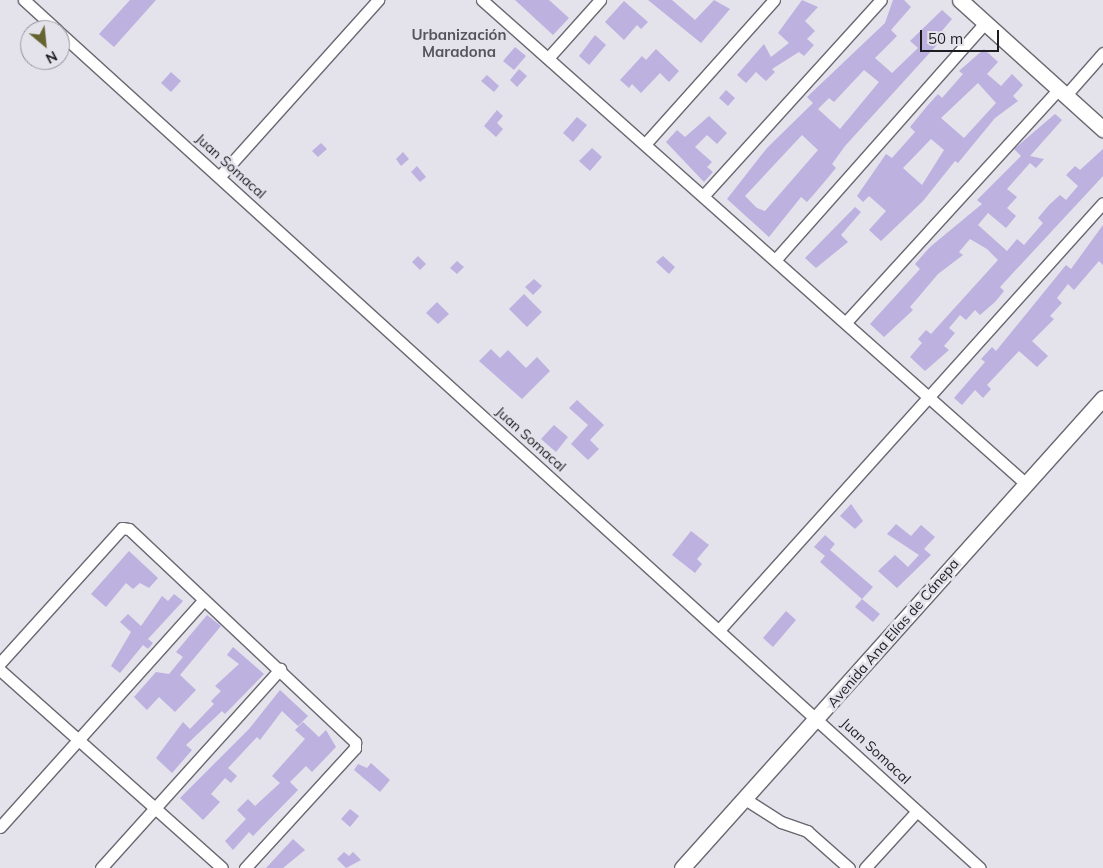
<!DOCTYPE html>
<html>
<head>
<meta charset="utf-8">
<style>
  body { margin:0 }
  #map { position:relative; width:1103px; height:868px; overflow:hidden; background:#e4e2eb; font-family:Mulish,sans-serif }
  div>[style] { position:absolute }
  .building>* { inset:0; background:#bdb1df }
  .roads { filter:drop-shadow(1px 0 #6a6870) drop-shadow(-1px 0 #6a6870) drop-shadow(0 1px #6a6870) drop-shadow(0 -1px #6a6870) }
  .street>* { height:11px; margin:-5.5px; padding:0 5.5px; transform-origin:5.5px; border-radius:5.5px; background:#fff }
  .secondary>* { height:15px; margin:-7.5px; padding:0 7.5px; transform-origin:7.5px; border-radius:7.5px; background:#fff }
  span { translate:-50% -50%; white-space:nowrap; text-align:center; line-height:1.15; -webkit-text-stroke:5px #e4e2eb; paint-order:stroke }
  .street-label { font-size:14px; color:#1d1c20 }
  .neighbourhood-label { font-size:15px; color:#56545c; font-weight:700 }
  .north { position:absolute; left:20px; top:20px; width:50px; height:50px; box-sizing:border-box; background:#e4e2eb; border:1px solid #94939a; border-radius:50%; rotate:152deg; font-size:14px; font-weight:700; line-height:20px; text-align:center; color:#1d1c20 }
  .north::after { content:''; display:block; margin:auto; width:18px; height:22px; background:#656430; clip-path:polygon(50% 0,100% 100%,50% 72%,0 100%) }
  .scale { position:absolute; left:920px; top:30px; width:79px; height:22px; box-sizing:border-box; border:2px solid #1d1c20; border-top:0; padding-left:6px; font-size:15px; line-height:18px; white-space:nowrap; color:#1d1c20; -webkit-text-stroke:4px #e4e2eb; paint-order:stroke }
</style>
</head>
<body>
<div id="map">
  <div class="building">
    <i style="clip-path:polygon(130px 0,156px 0,114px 47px,99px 34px)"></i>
    <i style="clip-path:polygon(515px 0,549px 0,569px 18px,553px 35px)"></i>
    <i style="clip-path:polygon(648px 0,672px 0,695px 20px,714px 0,730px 9px,701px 43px)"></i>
    <i style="clip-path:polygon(802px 0,818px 7px,805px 21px,815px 31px,807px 39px,814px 45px,804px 56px,799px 52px,772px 69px,775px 72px,766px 81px,756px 72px,746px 83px,737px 75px,764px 44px,771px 57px,789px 43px,778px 33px)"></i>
    <i style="clip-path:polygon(evenodd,893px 0,904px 0,911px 7px,891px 30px,897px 36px,875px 58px,892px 73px,918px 48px,910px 41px,942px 10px,952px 19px,941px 32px,945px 36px,845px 146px,832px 164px,836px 168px,815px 193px,807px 202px,801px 197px,769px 237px,727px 199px,767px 148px,813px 103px,807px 97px,885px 23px,893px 0,864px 70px,879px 82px,840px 129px,818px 109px,829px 98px,834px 102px,864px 70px,893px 0,802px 135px,818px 150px,765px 211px,757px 208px,745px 196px,802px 135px)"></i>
    <i style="clip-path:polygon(624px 1px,648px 22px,641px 29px,637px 25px,624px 40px,605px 22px)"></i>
    <i style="clip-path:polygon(595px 35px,606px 45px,589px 65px,579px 56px)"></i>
    <i style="clip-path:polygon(515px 47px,526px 56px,514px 70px,503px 61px)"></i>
    <i style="clip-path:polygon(656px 49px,679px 71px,669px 82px,660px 73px,641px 93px,632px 84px,629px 88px,620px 80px,642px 56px,646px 60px)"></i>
    <i style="clip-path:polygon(evenodd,984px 49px,998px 62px,987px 74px,1001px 86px,1012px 74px,1023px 85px,1013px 96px,1018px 101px,995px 118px,958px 163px,955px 161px,923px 201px,881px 241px,869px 230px,886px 211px,869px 196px,863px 202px,857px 196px,886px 154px,892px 158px,915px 132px,910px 127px,928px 105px,938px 94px,942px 98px,963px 74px,959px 71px,984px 49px,978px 83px,996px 103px,964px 138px,941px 118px,978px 83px,984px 49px,931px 139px,944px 150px,922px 185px,903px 168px,931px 139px)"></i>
    <i style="clip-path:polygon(519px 69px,527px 76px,517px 87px,510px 80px)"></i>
    <i style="clip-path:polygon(171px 72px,181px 81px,171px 92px,161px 83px)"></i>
    <i style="clip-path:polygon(487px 75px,499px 86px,494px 92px,481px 81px)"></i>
    <i style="clip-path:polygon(726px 90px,735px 98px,728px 106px,719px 98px)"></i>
    <i style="clip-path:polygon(497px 110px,503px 116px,497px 123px,503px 129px,496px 137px,484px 126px)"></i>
    <i style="clip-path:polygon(1055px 114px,1062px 120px,1030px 156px,1044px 159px,1036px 168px,1030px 163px,1007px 189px,1017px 197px,1007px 208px,1016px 216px,1006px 228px,988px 213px,978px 225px,1007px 251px,1017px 239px,1024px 245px,1043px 223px,1038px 218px,1049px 205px,1060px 195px,1066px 200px,1078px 186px,1066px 175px,1075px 166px,1080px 170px,1103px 149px,1103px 176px,1000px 287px,1004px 291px,995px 302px,980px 315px,975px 310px,966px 320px,960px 315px,949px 328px,955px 333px,944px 346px,949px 350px,925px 371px,910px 357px,922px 343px,918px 339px,926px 330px,931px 334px,998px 260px,987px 249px,970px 239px,959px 252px,963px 255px,938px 274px,910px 307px,913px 310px,884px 337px,870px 324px,920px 269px,915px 264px,930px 247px,982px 204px,977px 200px,1021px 156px,1014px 149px)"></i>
    <i style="clip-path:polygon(709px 116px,727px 133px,717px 144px,707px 135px,695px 147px,712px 162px,707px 167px,713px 172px,704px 182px,666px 142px,677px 130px,685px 137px)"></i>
    <i style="clip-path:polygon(577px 117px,587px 125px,573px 142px,563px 133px)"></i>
    <i style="clip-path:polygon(321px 143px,327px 149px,318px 157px,312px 151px)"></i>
    <i style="clip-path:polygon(592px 148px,602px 157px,590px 171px,579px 161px)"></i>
    <i style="clip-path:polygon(403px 152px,409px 159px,401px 166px,396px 159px)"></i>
    <i style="clip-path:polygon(417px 166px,426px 177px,420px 182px,411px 172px)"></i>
    <i style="clip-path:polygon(855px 207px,861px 212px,841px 235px,848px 242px,816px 268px,805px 258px)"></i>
    <i style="clip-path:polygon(1103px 225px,1103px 265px,1099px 261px,1074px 290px,1068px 284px,1057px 298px,1062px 303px,1050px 316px,1054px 319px,1032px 341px,1048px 356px,1037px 367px,1019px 351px,987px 385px,991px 389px,983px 398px,975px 390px,962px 405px,954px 398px,985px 362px,981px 359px,992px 347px,996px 351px,1066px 265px,1071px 269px)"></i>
    <i style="clip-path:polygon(418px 256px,426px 264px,420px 270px,412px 262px)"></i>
    <i style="clip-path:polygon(663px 256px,675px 267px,669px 274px,656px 262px)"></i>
    <i style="clip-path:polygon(457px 261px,464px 267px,457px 274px,450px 268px)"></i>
    <i style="clip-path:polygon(534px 279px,542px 286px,533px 295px,525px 287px)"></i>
    <i style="clip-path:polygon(524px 294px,542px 312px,527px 327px,509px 309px)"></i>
    <i style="clip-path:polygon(437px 302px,449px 314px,438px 324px,426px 313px)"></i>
    <i style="clip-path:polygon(491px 349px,500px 358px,508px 350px,526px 368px,537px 357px,550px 371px,522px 399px,479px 361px)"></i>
    <i style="clip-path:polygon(577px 400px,604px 425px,590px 440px,599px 449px,588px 460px,571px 444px,588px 425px,569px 408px)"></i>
    <i style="clip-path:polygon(554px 425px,568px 437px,556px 452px,541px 439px)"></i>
    <i style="clip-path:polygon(851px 504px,863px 521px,855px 529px,840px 516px)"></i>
    <i style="clip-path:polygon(896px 524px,911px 536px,921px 525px,935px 537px,924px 549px,931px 555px,897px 588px,878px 571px,895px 555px,908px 567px,919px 555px,887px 534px)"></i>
    <i style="clip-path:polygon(691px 531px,709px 545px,697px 559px,702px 564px,695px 573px,672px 555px)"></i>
    <i style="clip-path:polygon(825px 535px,835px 544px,830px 550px,873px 587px,862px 599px,820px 562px,825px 556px,814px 547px)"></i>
    <i style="clip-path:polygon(129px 551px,158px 578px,149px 588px,140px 583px,133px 589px,126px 583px,106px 607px,91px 594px)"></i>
    <i style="clip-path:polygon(174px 594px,183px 601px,148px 639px,153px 643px,148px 649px,143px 645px,120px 673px,111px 666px,131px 632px,120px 622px,128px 614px,141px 626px,162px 596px,168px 601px)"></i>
    <i style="clip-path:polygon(862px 599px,880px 614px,873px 622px,855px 607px)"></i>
    <i style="clip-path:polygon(786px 611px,796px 620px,773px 647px,763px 638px)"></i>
    <i style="clip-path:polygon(207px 615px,221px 626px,180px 675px,196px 690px,175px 712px,159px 697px,147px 710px,134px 697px,156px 672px,169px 674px,183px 657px,176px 652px)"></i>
    <i style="clip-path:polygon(233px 647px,264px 674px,225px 714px,222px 711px,186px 745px,192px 750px,172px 773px,156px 758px,183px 722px,190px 729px,214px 704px,211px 701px,221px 691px,215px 686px,239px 664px,227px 655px)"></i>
    <i style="clip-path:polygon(280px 690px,308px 716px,298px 726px,282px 711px,260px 740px,257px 737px,228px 768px,237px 776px,231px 783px,225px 778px,211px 794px,220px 802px,203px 820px,180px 798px,249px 729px)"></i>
    <i style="clip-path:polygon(303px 722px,319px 737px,326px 730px,336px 747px,312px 772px,306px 766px,290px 782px,298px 790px,253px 836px,249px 832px,233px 850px,225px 841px,246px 819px,237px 810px,248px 799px,255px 806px,280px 783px,272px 776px,305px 739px,295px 730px)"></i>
    <i style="clip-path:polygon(371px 763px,390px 780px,380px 792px,354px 770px,358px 764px,367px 768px)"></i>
    <i style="clip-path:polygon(350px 809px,359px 816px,350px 827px,341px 819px)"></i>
    <i style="clip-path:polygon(293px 839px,305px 850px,283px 868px,266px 868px)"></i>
    <i style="clip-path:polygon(344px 852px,349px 856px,353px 852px,361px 860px,346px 868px,337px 859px)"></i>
  </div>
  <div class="roads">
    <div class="street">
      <i style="left:24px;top:0;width:45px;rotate:42.3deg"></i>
      <i style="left:482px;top:0;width:727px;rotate:41.65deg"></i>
      <i style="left:60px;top:33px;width:1242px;rotate:42.23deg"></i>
      <i style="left:548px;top:58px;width:78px;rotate:-48.1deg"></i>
      <i style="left:1066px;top:95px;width:56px;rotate:-48.6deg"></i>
      <i style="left:646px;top:143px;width:192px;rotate:-48.2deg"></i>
      <i style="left:220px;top:176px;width:237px;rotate:-48.1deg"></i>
      <i style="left:704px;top:195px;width:263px;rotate:-47.8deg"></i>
      <i style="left:776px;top:259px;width:315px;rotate:-48.5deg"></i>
      <i style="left:846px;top:322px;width:316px;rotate:-47.6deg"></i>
      <i style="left:719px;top:630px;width:574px;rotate:-48.04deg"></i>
      <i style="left:0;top:663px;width:182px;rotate:-47.9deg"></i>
      <i style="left:122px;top:528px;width:7px;rotate:8deg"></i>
      <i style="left:129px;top:529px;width:311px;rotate:43.3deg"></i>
      <i style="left:355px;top:742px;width:6px;rotate:90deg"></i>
      <i style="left:355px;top:748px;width:163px;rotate:132.5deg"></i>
      <i style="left:0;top:670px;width:297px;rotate:41.7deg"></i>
      <i style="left:745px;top:799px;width:43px;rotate:32.6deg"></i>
      <i style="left:781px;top:822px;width:28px;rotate:19deg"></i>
      <i style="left:807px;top:831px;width:56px;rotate:41.4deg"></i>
      <i style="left:0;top:827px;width:305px;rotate:-48.1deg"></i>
      <i style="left:101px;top:868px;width:268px;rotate:-48deg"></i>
      <i style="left:865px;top:868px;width:77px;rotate:-47.6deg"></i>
    </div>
    <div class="secondary">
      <i style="left:960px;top:0;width:193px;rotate:42.1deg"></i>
      <i style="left:682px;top:868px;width:631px;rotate:-48.15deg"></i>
    </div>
  </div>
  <div class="street-label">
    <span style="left:231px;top:166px;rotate:42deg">Juan Somacal</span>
    <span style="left:531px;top:439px;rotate:42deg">Juan Somacal</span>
    <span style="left:893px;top:633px;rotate:-49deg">Avenida Ana Elías de Cánepa</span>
    <span style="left:876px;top:751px;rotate:43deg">Juan Somacal</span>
  </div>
  <div class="neighbourhood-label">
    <span style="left:459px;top:43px">Urbanización<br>Maradona</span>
  </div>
  <div class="north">N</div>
  <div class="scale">50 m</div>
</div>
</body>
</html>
